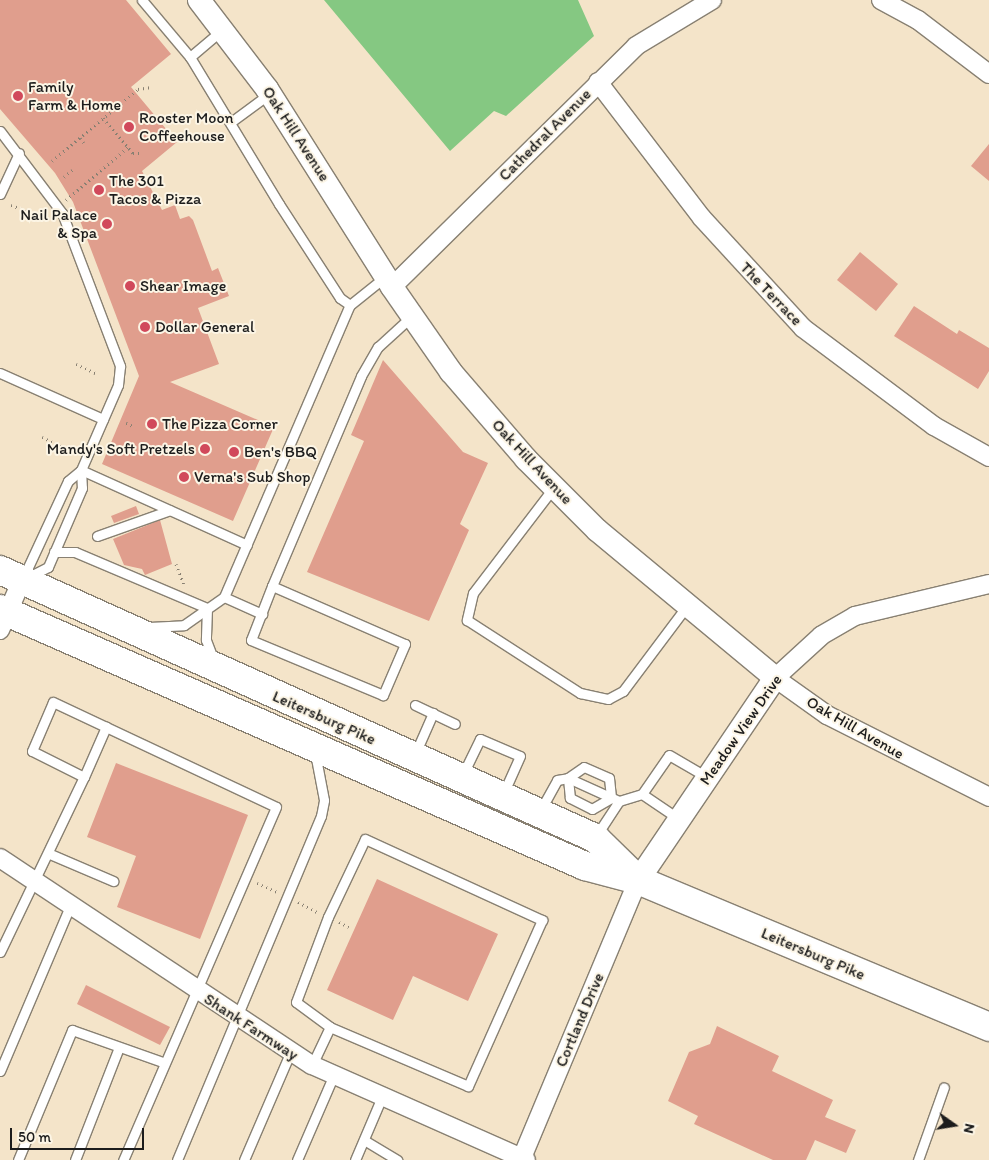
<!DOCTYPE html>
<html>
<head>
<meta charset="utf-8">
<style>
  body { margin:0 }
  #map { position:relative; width:989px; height:1160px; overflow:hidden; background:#f4e4c9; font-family:Itim,sans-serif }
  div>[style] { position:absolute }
  .green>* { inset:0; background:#85c882 }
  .building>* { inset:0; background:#e09e8d }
  .path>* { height:3px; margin-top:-1.5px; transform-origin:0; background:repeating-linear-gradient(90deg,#888072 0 1px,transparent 0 5px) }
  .roads { filter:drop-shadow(1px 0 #888072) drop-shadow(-1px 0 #888072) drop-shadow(0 1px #888072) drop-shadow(0 -1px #888072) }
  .service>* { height:9px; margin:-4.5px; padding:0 4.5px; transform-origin:4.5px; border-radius:4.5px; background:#fff }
  .minor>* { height:18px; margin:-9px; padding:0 9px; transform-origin:9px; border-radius:9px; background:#fff }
  .tertiary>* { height:22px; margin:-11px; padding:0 11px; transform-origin:11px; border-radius:11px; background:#fff }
  .primary>* { height:28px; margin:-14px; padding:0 14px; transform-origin:14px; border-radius:14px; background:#fff }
  .dots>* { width:14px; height:14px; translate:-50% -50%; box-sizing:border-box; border:2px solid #fcf5e5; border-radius:50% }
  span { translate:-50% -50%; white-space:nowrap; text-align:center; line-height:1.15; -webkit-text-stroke:4px #fcf5e5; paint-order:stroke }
  .poi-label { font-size:16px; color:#1c1c1c }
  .left { translate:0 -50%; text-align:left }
  .right { translate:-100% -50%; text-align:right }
  .street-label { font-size:16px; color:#1c1c1c }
  .north { position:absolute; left:929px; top:1100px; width:50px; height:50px; -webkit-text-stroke:4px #fcf5e5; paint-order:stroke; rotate:103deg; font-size:14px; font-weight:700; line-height:20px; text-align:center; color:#1c1c1c }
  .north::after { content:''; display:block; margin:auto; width:18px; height:22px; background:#1c1c1c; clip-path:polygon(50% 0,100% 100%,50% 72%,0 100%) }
  .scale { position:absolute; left:10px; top:1128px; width:134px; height:22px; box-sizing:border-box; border:2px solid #1c1c1c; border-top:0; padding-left:6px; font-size:15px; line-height:18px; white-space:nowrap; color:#1c1c1c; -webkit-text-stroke:4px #fcf5e5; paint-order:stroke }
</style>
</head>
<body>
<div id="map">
  <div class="green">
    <i style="clip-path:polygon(324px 0,578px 0,594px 36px,506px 116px,494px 111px,450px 151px)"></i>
  </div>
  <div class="building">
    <i style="clip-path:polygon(0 0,126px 0,171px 54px,131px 87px,177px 142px,142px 171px,162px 210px,175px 205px,180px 219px,189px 216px,193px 220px,212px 271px,218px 268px,229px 296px,198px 308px,219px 364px,170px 382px,274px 427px,233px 521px,102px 464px,139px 376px,73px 202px,55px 173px,0 109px)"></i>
    <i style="clip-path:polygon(989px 144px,989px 181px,971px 166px)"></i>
    <i style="clip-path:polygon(860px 252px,898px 284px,876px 311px,837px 280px)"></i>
    <i style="clip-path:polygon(914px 306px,957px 334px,959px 330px,989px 348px,989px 371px,978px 389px,894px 336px)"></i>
    <i style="clip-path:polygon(383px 360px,463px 452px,488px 463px,460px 524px,469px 530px,429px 621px,307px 572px,364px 441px,351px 435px)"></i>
    <i style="clip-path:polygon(136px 506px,139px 514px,114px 523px,111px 516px)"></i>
    <i style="clip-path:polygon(160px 520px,172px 564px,145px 575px,142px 569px,124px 565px,113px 539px)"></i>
    <i style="clip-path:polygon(116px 763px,248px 815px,200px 939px,117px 907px,136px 856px,87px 837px)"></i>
    <i style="clip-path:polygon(377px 879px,498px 934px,468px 1001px,413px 976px,393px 1020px,327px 990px)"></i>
    <i style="clip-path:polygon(86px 985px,170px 1027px,160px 1045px,77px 1004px)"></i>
    <i style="clip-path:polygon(717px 1026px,779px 1056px,772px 1071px,833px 1100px,825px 1117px,856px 1130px,846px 1153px,815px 1140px,806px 1160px,773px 1160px,694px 1124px,698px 1116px,668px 1101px,689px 1052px,710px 1044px)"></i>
  </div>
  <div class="path">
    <i style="left:103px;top:118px;width:46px;rotate:49.4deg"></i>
    <i style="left:133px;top:153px;width:9px"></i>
    <i style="left:80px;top:138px;width:6px;rotate:51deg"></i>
    <i style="left:52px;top:161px;width:112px;rotate:-39.9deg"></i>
    <i style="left:138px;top:89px;width:14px;rotate:-8deg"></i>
    <i style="left:64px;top:177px;width:11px;rotate:-41deg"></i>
    <i style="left:66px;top:200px;width:82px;rotate:-40.5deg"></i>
    <i style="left:11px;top:205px;width:25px;rotate:21deg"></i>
    <i style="left:76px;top:364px;width:23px;rotate:25deg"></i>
    <i style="left:126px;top:423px;width:8px;rotate:23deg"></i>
    <i style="left:42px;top:437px;width:31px;rotate:25deg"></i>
    <i style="left:176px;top:564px;width:22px;rotate:69deg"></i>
    <i style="left:257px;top:883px;width:22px;rotate:24deg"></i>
    <i style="left:298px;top:902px;width:21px;rotate:28deg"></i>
    <i style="left:339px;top:922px;width:11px;rotate:27deg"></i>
  </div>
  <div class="roads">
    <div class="service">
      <i style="left:142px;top:0;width:75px;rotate:49.9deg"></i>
      <i style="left:190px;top:57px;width:172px;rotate:58.8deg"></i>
      <i style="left:279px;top:204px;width:112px;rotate:57deg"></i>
      <i style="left:340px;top:298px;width:12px;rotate:35deg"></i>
      <i style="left:190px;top:57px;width:42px;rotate:-40.2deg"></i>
      <i style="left:231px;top:122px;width:47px;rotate:-36.4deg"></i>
      <i style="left:0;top:131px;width:103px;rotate:52.9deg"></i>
      <i style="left:62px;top:213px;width:164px;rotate:69.2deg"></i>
      <i style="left:120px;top:366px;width:19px;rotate:96deg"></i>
      <i style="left:118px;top:385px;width:93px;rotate:113.5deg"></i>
      <i style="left:81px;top:470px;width:18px;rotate:87deg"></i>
      <i style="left:82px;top:488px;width:86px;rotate:113.3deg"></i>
      <i style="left:48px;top:567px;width:22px;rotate:153deg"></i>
      <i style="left:0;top:194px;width:45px;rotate:-65.1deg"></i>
      <i style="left:0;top:373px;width:113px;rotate:24.1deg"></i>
      <i style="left:81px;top:470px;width:182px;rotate:24.3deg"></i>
      <i style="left:554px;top:487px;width:133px;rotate:127.4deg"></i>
      <i style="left:473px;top:593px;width:28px;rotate:103deg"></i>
      <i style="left:467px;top:620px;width:135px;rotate:32.9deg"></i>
      <i style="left:580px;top:693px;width:29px;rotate:12deg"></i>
      <i style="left:608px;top:699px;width:17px;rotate:-28deg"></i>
      <i style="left:623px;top:691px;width:105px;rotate:-53.1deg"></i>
      <i style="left:97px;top:536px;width:77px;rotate:-19.6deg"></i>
      <i style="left:54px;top:552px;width:21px"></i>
      <i style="left:75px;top:552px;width:143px;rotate:23deg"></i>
      <i style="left:23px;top:578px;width:107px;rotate:-65.1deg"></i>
      <i style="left:68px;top:481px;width:17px;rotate:-40deg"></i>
      <i style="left:272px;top:586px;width:145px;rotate:23.6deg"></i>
      <i style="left:405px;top:644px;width:56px;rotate:113.3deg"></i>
      <i style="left:383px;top:695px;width:143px;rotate:-157.4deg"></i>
      <i style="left:251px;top:640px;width:58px;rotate:-68.7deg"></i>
      <i style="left:272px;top:586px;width:228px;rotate:-67deg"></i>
      <i style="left:361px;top:376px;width:34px;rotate:-60deg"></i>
      <i style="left:378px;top:347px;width:46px;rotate:-42.4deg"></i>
      <i style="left:224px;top:597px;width:42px;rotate:24.1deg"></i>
      <i style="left:207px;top:608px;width:32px;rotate:92deg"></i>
      <i style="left:206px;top:640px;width:19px;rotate:69deg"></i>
      <i style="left:149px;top:627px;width:35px;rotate:-3deg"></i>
      <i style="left:184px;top:625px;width:49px;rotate:-35deg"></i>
      <i style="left:224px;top:597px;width:318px;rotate:-66.7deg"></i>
      <i style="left:350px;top:305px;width:45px;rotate:-38.7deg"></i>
      <i style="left:415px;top:705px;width:44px;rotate:25.4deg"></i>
      <i style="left:415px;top:754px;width:45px;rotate:-66.3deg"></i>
      <i style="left:584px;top:767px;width:27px;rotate:24deg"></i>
      <i style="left:609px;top:778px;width:20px;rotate:84deg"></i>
      <i style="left:611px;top:798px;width:22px;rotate:150deg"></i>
      <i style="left:592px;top:809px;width:25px;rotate:-153deg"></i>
      <i style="left:570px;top:798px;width:20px;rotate:-96deg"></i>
      <i style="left:568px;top:778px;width:19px;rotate:-35deg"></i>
      <i style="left:462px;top:776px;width:41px;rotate:-64.1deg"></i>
      <i style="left:480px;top:739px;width:43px;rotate:23deg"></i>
      <i style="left:520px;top:756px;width:42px;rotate:114.1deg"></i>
      <i style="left:84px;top:777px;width:55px;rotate:-66.3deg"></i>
      <i style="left:642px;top:794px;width:47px;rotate:-55.3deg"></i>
      <i style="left:669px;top:755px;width:44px;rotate:30.1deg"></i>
      <i style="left:540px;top:811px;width:35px;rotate:-61deg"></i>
      <i style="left:557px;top:780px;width:11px;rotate:-10deg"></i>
      <i style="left:568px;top:778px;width:56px;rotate:24.3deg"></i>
      <i style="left:619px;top:801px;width:24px;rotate:-17deg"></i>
      <i style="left:642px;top:794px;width:45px;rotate:34deg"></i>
      <i style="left:596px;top:836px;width:42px;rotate:-56.7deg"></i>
      <i style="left:365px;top:839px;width:195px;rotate:24.6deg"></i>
      <i style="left:542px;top:920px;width:182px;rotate:114deg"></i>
      <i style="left:468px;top:1086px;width:150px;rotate:-156.9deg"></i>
      <i style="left:330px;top:1027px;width:42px;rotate:-143.7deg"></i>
      <i style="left:296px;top:1002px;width:91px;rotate:-69.4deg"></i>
      <i style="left:328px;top:917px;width:86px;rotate:-64.6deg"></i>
      <i style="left:50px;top:854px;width:69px;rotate:23.2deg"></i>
      <i style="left:0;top:952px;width:194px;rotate:-64.4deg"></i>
      <i style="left:84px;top:777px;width:58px;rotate:-153.4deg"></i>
      <i style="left:32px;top:751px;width:53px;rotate:-66.8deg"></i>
      <i style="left:53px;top:702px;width:246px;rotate:25.2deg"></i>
      <i style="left:276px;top:807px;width:385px;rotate:113.4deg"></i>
      <i style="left:312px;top:1065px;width:42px;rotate:-64.7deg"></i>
      <i style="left:0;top:1071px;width:179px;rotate:-67deg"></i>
      <i style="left:364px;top:1140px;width:39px;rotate:31deg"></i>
      <i style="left:18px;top:1160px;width:141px;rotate:-67.4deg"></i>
      <i style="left:72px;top:1030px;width:96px;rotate:19.4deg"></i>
      <i style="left:75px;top:1160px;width:121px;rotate:-68.7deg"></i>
      <i style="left:177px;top:1160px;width:373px;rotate:-67.3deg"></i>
      <i style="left:321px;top:816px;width:16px;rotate:-79deg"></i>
      <i style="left:324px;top:800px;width:48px;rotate:-100.8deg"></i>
      <i style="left:244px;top:1160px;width:116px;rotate:-66.7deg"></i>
      <i style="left:297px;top:1160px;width:90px;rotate:-66.6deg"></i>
      <i style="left:355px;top:1160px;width:66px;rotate:-66.9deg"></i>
      <i style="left:918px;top:1160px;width:77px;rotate:-70.4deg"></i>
    </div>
    <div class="minor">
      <i style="left:881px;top:0;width:42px;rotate:28.4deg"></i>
      <i style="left:918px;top:20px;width:89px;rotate:37.3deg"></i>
      <i style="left:598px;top:82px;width:171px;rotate:52.6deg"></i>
      <i style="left:702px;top:218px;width:149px;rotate:47.4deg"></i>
      <i style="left:803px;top:328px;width:164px;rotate:36.8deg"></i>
      <i style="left:934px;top:426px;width:63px;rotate:29.4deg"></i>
      <i style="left:392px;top:287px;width:343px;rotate:-44.6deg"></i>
      <i style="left:636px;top:46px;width:89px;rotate:-31.2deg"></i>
      <i style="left:989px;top:584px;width:138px;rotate:166.6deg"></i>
      <i style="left:855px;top:616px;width:39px;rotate:150deg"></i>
      <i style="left:821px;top:636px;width:62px;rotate:137.6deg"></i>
      <i style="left:775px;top:678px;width:64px;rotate:35.4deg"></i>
      <i style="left:827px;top:715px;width:182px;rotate:26.8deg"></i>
      <i style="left:0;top:630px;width:55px;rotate:-66.3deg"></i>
      <i style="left:0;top:858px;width:374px;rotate:33.6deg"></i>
      <i style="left:312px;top:1065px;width:234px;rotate:23.9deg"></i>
      <i style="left:521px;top:1160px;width:303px;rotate:-67.3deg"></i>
    </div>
    <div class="tertiary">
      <i style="left:199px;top:0;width:112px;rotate:52.6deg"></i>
      <i style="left:267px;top:89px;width:234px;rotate:57.7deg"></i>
      <i style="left:392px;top:287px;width:103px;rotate:55.2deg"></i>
      <i style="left:451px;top:372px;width:115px;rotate:49.2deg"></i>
      <i style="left:526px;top:459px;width:100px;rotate:45deg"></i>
      <i style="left:597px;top:530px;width:231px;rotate:39.7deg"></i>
      <i style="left:775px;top:678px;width:244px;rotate:124.1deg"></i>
    </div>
    <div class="primary">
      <i style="left:0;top:570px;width:653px;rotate:24.25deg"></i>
      <i style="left:595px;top:838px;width:59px;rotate:44.3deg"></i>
      <i style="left:0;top:609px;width:639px;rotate:23.72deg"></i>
      <i style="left:585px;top:866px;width:55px;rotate:14.8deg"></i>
      <i style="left:638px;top:880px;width:381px;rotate:22.7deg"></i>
    </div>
  </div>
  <div class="dots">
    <i style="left:18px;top:96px;background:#d1495b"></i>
    <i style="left:129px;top:127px;background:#d1495b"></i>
    <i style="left:99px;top:190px;background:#d1495b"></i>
    <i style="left:107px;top:224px;background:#d1495b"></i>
    <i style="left:130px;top:286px;background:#d1495b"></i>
    <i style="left:145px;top:327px;background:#d1495b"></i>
    <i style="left:152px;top:424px;background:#d1495b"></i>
    <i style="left:205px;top:449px;background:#d1495b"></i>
    <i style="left:234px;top:452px;background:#d1495b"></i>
    <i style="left:184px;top:477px;background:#d1495b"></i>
  </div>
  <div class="poi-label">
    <span class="left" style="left:28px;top:96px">Family<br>Farm &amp; Home</span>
    <span class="left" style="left:139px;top:127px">Rooster Moon<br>Coffeehouse</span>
    <span class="left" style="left:109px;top:190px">The 301<br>Tacos &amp; Pizza</span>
    <span class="right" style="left:97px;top:224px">Nail Palace<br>&amp; Spa</span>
    <span class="left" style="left:140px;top:286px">Shear Image</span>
    <span class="left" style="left:155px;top:327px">Dollar General</span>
    <span class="left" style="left:162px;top:424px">The Pizza Corner</span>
    <span class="right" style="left:195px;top:449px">Mandy's Soft Pretzels</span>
    <span class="left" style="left:244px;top:452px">Ben's BBQ</span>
    <span class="left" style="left:194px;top:477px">Verna's Sub Shop</span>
  </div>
  <div class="street-label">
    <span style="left:296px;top:134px;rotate:57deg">Oak Hill Avenue</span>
    <span style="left:545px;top:135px;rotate:-45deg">Cathedral Avenue</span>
    <span style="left:771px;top:294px;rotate:46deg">The Terrace</span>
    <span style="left:532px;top:462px;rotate:47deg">Oak Hill Avenue</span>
    <span style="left:324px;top:718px;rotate:24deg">Leitersburg Pike</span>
    <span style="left:855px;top:728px;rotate:30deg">Oak Hill Avenue</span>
    <span style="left:741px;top:730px;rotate:-55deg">Meadow View Drive</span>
    <span style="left:813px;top:954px;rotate:23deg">Leitersburg Pike</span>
    <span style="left:580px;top:1020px;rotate:-67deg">Cortland Drive</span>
    <span style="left:251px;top:1027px;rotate:33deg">Shank Farmway</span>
  </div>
  <div class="north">N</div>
  <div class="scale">50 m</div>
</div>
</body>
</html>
